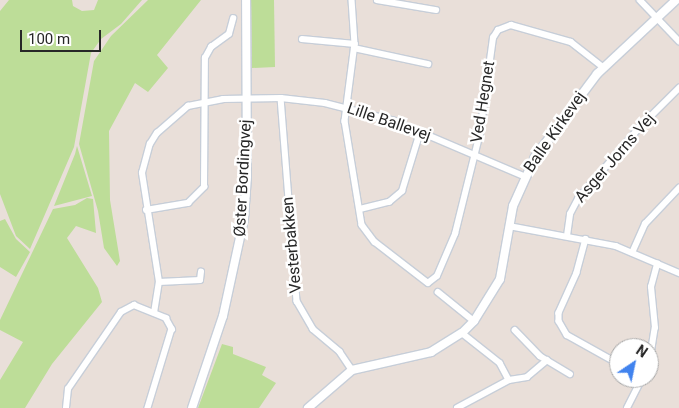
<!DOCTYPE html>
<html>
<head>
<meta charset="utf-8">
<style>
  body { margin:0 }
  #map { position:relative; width:679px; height:408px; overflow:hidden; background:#e9dfd9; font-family:Roboto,sans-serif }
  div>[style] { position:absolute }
  .green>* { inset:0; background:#bddd98 }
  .roads { filter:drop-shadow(1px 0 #c7ced8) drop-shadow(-1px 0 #c7ced8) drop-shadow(0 1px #c7ced8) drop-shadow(0 -1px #c7ced8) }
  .street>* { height:5.5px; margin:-2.75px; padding:0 2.75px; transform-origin:2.75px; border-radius:2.75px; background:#fff }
  .secondary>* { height:8px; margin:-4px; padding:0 4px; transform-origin:4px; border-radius:4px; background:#fff }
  span { translate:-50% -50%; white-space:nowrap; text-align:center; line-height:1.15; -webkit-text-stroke:5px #fff; paint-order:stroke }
  .street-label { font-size:16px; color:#272727 }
  .north { position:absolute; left:609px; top:338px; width:50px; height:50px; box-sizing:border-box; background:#fff; border:1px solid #a9a9a9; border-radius:50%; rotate:34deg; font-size:14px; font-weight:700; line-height:20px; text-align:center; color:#272727 }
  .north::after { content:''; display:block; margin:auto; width:18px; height:22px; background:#4183ee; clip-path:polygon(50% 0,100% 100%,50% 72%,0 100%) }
  .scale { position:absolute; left:20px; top:30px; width:81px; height:22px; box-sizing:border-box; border:2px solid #272727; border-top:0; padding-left:6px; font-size:15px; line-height:18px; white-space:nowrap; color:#272727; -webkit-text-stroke:4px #fff; paint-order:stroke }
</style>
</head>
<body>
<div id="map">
  <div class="green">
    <i style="clip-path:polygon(9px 0,72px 0,73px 6px,82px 11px,94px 10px,98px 0,142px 0,121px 24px,101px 39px,91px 53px,74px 147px,30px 249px,16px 236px,0 194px,0 11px)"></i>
    <i style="clip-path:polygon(148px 0,201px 0,157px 55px,168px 68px,148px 92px,135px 83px,109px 131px,110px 200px,120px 261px,117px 266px,104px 248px,98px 211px,79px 144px,94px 61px,111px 36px)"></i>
    <i style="clip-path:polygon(251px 0,274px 0,275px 67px,252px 68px)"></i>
    <i style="clip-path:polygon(77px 146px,92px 196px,54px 206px,75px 154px)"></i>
    <i style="clip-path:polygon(87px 198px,93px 199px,96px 233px,76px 226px,67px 238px,98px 288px,102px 302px,52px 364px,25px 408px,0 408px,0 380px,23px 342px,0 330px,0 320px,53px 209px,75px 205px)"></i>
    <i style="clip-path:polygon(5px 219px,16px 239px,30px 252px,16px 277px,0 267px,0 221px)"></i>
    <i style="clip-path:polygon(222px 344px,233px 347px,233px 354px,266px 367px,262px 375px,276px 383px,259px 408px,198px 408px)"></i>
  </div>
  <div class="roads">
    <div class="street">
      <i style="left:352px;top:0;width:44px;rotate:86.1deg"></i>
      <i style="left:355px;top:44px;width:78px;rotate:97.4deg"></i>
      <i style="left:345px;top:121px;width:105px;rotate:80.7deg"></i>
      <i style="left:362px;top:225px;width:21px;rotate:53deg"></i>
      <i style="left:375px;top:242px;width:67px;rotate:37.7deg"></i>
      <i style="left:428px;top:283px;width:11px;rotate:-38deg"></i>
      <i style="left:437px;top:276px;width:46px;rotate:-66.8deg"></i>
      <i style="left:455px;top:234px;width:104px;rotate:-76.1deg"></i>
      <i style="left:480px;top:133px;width:96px;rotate:-82.2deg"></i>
      <i style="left:493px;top:38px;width:9px;rotate:-58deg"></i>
      <i style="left:498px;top:30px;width:14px;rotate:-21deg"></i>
      <i style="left:511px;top:25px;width:62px;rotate:15.8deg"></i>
      <i style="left:571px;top:42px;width:41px;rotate:38deg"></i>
      <i style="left:377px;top:0;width:60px;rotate:9.6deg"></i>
      <i style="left:640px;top:0;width:57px;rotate:46.4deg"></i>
      <i style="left:302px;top:39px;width:53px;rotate:5.4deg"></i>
      <i style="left:354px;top:48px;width:76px;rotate:12.2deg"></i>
      <i style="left:281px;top:98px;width:204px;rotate:85.5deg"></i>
      <i style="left:297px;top:301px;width:32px;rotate:60deg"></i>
      <i style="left:313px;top:329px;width:35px;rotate:40deg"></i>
      <i style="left:340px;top:352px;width:22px;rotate:56deg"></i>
      <i style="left:360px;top:209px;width:30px;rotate:-14deg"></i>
      <i style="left:389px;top:202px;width:17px;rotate:-40deg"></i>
      <i style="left:402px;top:191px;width:62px;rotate:-73deg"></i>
      <i style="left:146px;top:210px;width:43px;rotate:-9.5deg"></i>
      <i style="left:188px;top:203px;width:23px;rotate:-45deg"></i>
      <i style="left:204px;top:187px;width:129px;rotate:-89.6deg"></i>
      <i style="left:205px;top:58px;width:13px;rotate:-61deg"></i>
      <i style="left:211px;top:47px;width:22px;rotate:-36deg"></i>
      <i style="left:229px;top:34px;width:16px;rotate:-75deg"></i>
      <i style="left:509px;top:226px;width:109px;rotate:10.6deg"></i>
      <i style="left:616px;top:246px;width:69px;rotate:23.2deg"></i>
      <i style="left:567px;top:236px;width:22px;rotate:-82deg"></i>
      <i style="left:570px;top:214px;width:17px;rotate:-62deg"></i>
      <i style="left:578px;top:199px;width:94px;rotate:-49.3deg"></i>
      <i style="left:639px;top:128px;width:57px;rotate:-45deg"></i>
      <i style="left:586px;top:239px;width:35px;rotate:105deg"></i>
      <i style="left:577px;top:273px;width:44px;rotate:114.2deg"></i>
      <i style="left:559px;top:313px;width:8px;rotate:90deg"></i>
      <i style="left:559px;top:321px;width:16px;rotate:60deg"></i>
      <i style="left:567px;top:335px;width:60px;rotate:29.1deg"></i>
      <i style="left:632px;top:253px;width:32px;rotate:-66deg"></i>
      <i style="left:645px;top:224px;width:50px;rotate:-46.6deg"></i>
      <i style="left:159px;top:282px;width:41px;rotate:-2.8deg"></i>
      <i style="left:200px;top:280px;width:8px;rotate:-83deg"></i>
      <i style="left:438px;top:292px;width:46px;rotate:38.9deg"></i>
      <i style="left:154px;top:313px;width:31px;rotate:-81deg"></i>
      <i style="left:159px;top:282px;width:110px;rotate:-98.9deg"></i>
      <i style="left:142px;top:173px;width:30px;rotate:-75deg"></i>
      <i style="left:150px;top:144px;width:13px;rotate:-58deg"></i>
      <i style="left:157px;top:133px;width:41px;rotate:-41.1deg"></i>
      <i style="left:188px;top:106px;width:36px;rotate:-11deg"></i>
      <i style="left:223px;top:99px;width:58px;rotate:-1deg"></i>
      <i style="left:281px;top:98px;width:44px;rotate:6.5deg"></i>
      <i style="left:325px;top:103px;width:72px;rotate:14.4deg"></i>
      <i style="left:395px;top:121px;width:140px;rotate:23.1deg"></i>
      <i style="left:515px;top:330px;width:36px;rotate:46deg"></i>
      <i style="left:540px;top:356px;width:35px;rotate:31deg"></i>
      <i style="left:462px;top:333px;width:48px;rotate:38.3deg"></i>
      <i style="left:500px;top:363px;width:19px;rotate:62deg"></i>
      <i style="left:649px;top:364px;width:36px;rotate:-81deg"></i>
      <i style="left:655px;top:328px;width:41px;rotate:-95.6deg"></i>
      <i style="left:651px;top:287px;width:24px;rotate:-75deg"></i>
      <i style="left:66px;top:408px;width:19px;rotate:-84deg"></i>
      <i style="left:68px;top:389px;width:93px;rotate:-55.5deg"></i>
      <i style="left:121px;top:312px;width:15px;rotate:-28deg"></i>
      <i style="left:134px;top:305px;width:35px;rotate:22deg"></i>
      <i style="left:166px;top:318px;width:13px;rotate:61deg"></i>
      <i style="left:172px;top:329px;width:83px;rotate:106.9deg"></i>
      <i style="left:457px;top:408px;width:59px;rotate:-28.3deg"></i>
      <i style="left:509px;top:380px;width:18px;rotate:-9deg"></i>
      <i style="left:527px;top:377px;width:26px;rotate:-40deg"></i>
      <i style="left:627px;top:408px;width:34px;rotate:-63deg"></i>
    </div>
    <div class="secondary">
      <i style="left:192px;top:408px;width:97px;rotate:-71.4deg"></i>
      <i style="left:223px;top:316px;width:99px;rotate:-77.8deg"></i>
      <i style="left:244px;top:219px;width:43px;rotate:-86deg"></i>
      <i style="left:247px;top:176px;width:176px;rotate:-90.3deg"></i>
      <i style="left:308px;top:408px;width:58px;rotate:-40.8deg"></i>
      <i style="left:352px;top:370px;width:81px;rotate:-12.8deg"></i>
      <i style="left:431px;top:352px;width:36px;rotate:-32deg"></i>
      <i style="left:462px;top:333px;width:17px;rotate:-45deg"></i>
      <i style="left:474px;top:321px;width:49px;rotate:-58.2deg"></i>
      <i style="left:500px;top:279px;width:74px;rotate:-79.9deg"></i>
      <i style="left:513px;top:206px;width:54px;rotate:-65.8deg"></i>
      <i style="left:535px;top:157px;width:104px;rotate:-53.2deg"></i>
      <i style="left:597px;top:74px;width:108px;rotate:-43.1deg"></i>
    </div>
  </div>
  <div class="street-label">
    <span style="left:483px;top:102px;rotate:-81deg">Ved Hegnet</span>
    <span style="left:389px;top:122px;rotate:19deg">Lille Ballevej</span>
    <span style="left:555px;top:132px;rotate:-55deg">Balle Kirkevej</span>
    <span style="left:615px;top:158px;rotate:-49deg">Asger Jorns Vej</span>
    <span style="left:243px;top:178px;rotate:-87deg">Øster Bordingvej</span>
    <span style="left:292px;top:245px;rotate:-95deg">Vesterbakken</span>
  </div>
  <div class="north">N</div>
  <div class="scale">100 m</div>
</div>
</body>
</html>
